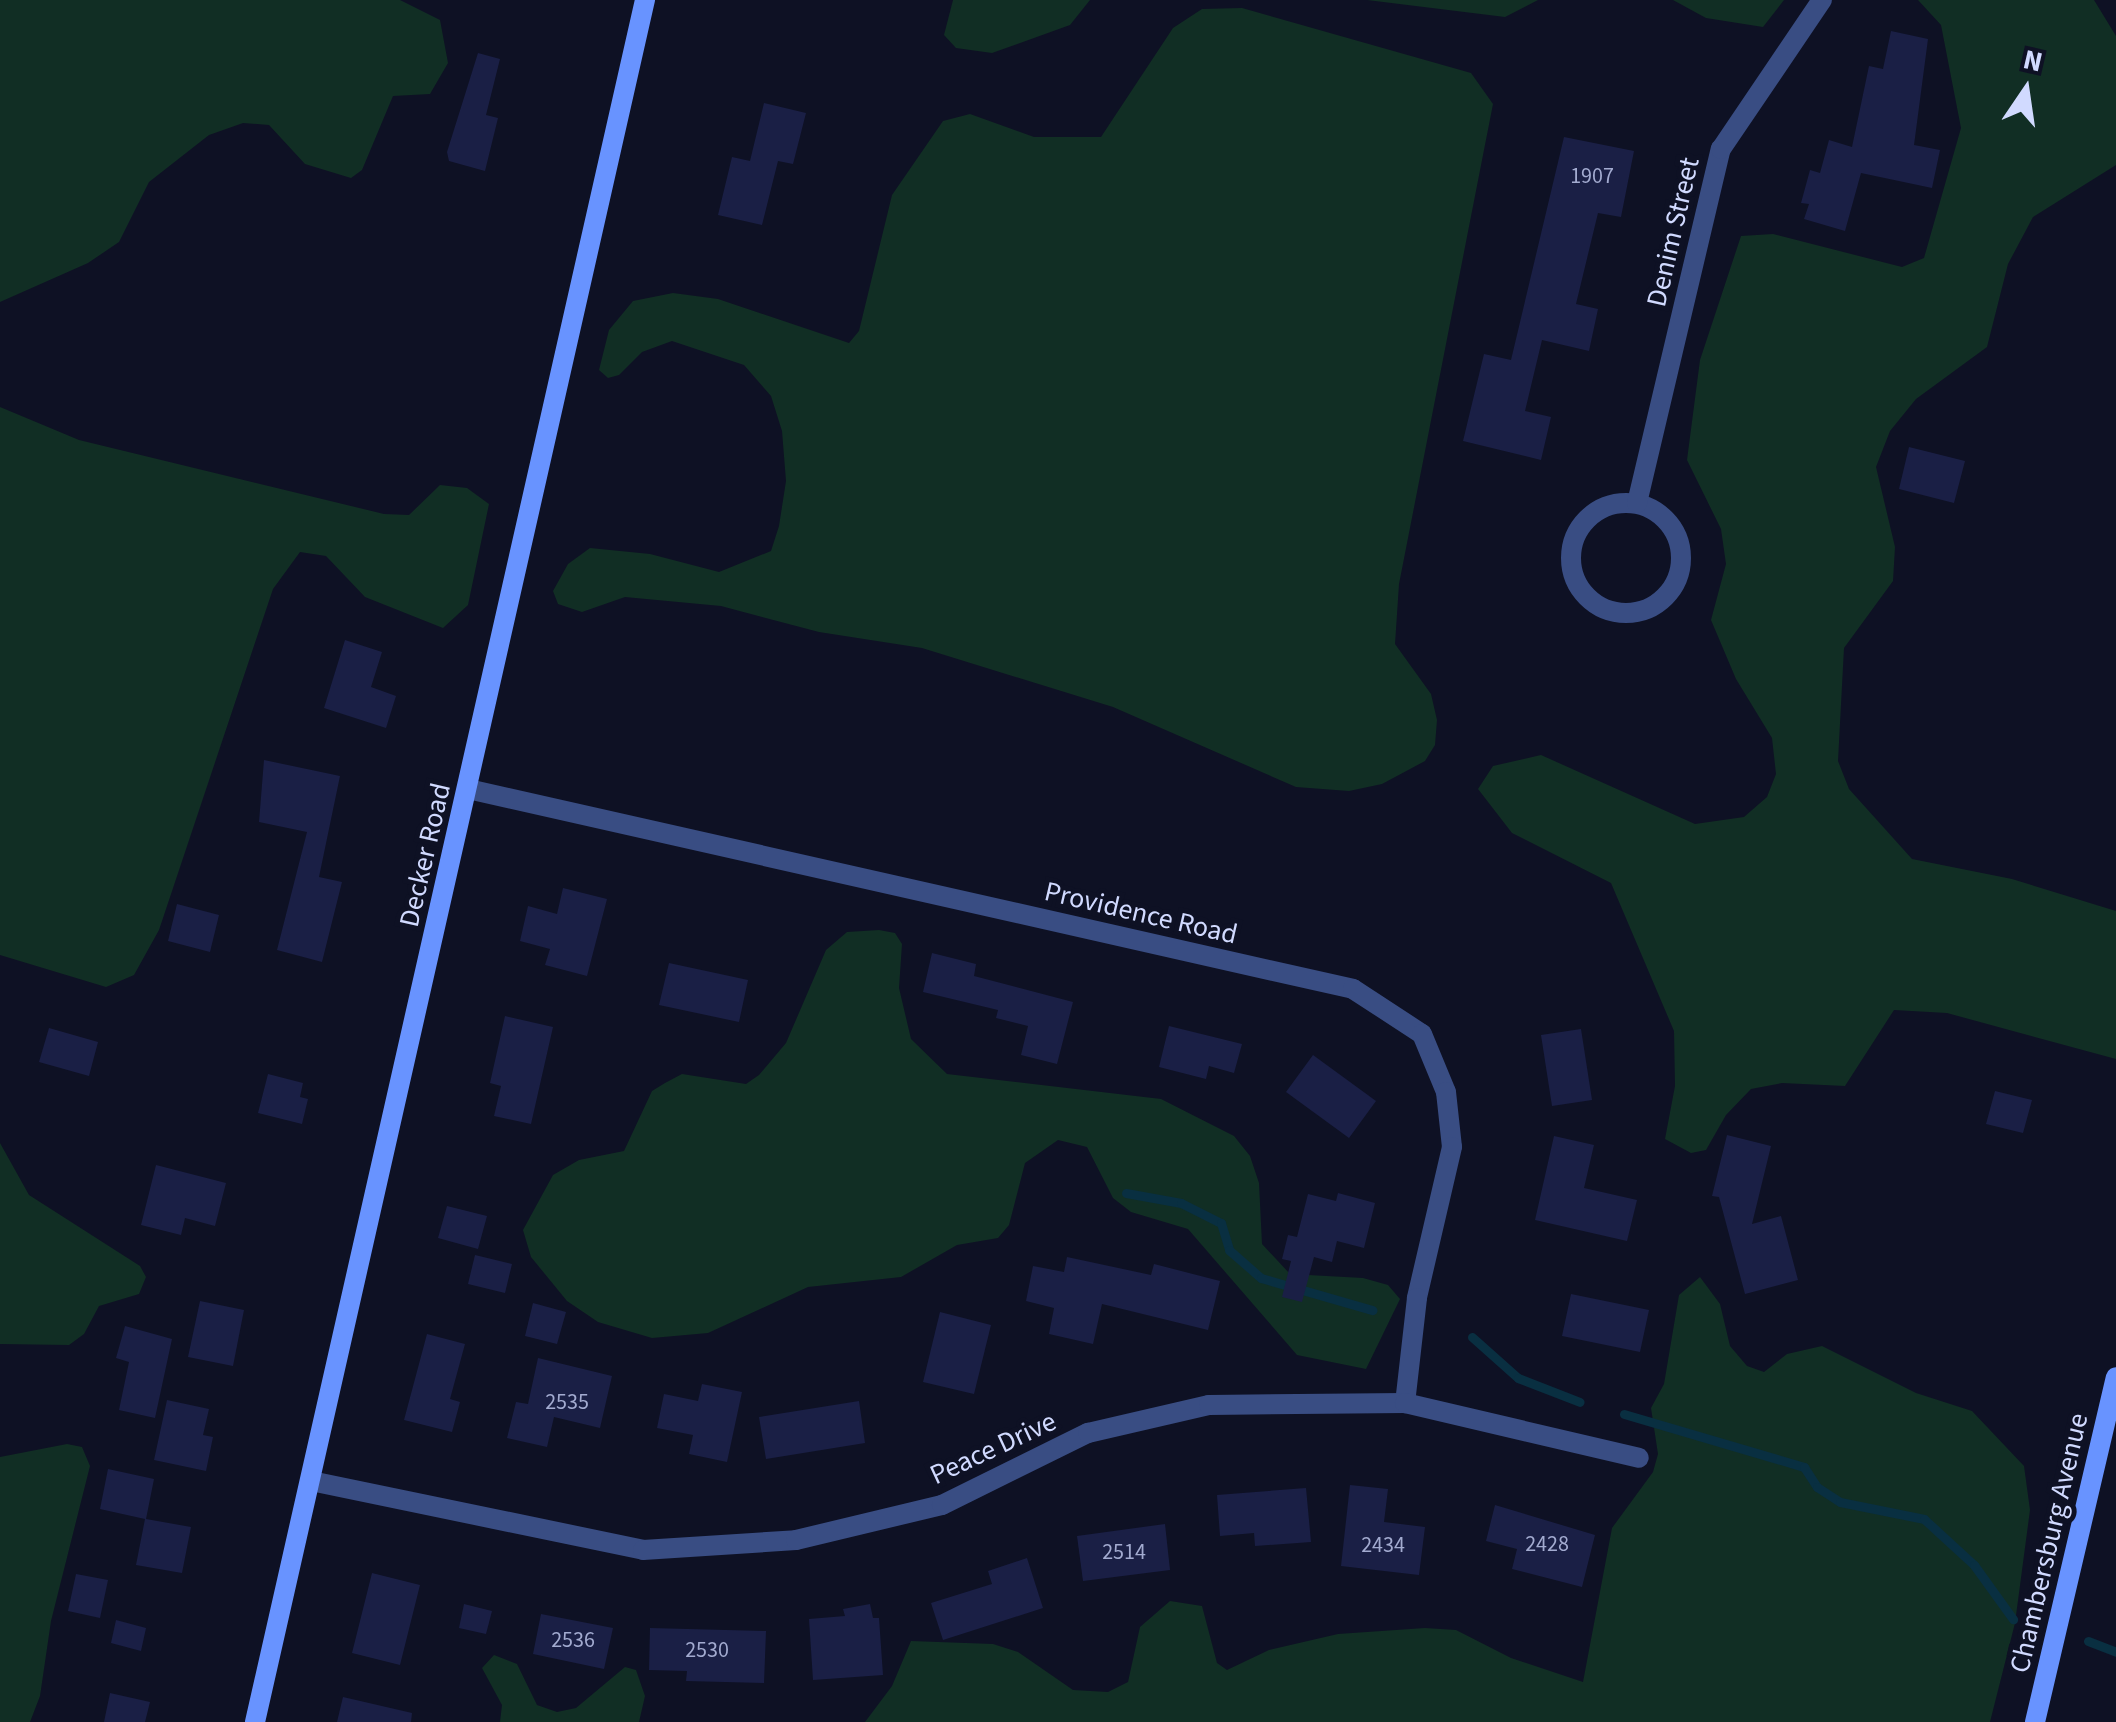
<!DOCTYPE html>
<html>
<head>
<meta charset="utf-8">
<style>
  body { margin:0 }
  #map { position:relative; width:2116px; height:1722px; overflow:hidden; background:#0e1124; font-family:"Source Sans 3",sans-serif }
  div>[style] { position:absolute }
  .green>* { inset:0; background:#112e24 }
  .stream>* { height:9px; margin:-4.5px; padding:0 4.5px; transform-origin:4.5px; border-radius:4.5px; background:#092f41 }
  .building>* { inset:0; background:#1a1f45 }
  .street>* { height:20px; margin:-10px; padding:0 10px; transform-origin:10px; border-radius:10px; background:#394d83 }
  .street>.ring { margin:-10px; padding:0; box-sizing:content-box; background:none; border:20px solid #394d83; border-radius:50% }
  .secondary>* { height:20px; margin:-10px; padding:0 10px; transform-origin:10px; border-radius:10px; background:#6893ff }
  span { translate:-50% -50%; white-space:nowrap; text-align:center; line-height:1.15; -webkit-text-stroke:10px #0e1124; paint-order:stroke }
  .number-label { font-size:22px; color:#a3abd0 }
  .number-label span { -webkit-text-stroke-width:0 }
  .street-label { font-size:28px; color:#d1daff }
  .north { position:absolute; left:1976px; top:40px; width:100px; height:100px; -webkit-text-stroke:8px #0e1124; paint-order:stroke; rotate:13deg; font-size:28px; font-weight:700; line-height:40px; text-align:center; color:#d1daff }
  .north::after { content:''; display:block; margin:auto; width:35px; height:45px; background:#d1daff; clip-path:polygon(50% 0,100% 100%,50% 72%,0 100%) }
</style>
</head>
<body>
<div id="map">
  <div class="green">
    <i style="clip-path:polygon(0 0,400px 0,440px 20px,448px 63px,430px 94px,393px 96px,362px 170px,351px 178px,305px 164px,269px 125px,243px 123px,209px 135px,149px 182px,119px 242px,88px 263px,0 302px)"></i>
    <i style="clip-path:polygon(953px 0,1090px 0,1070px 25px,992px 53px,956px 48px,944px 35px)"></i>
    <i style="clip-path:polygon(1367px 0,1538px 0,1505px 17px)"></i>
    <i style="clip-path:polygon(1673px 0,1784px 0,1763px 27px,1706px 18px)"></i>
    <i style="clip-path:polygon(1918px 0,2094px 0,2116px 36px,2116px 165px,2033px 217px,2008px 264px,1987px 347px,1916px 399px,1890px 431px,1876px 467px,1895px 547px,1893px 581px,1844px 648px,1838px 761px,1849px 789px,1912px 859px,2012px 879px,2116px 911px,2116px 1059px,1947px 1013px,1894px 1010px,1845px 1086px,1782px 1083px,1751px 1089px,1726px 1115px,1706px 1150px,1691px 1153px,1665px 1139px,1675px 1086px,1674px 1031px,1611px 883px,1512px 833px,1478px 789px,1493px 766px,1541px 755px,1695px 824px,1744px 817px,1767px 797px,1776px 774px,1772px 738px,1736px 679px,1711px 620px,1726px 564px,1721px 529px,1687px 460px,1700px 360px,1741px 236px,1773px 234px,1902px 267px,1924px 258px,1961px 128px,1941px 25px)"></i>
    <i style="clip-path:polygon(1242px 8px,1471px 73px,1493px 104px,1399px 584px,1395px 644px,1431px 694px,1437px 720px,1435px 745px,1425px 761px,1382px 784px,1349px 791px,1296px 787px,1113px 707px,922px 648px,819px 632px,721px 606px,625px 597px,582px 612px,558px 604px,553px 591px,568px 564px,590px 548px,650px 554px,719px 572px,771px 551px,779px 526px,786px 481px,782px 431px,771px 396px,744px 365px,672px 341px,642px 352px,619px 375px,608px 378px,599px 370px,609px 330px,633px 301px,673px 293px,718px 299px,849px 343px,859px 331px,892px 195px,943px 121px,970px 114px,1034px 137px,1101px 137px,1173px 28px,1202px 9px)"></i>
    <i style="clip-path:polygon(0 407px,79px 440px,384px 514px,409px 515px,440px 485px,467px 488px,489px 504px,468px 605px,443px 628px,365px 597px,326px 556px,300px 552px,273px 589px,159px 930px,134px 975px,106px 987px,0 955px)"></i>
    <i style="clip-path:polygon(879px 930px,895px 933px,902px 944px,899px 988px,911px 1039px,947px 1074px,1161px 1099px,1234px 1136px,1250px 1156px,1259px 1183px,1262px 1244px,1290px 1274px,1363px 1278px,1388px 1285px,1400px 1299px,1366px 1369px,1297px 1355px,1188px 1229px,1131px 1212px,1113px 1198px,1087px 1147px,1058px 1140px,1025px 1163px,1009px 1225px,998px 1238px,957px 1245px,901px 1277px,808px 1287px,708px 1333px,652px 1338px,598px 1322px,567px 1301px,531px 1257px,523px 1230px,553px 1175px,579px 1160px,624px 1151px,652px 1091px,665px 1083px,682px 1074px,746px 1084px,759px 1075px,786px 1043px,826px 950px,847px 932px)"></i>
    <i style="clip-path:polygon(0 1143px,29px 1195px,140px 1266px,146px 1277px,139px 1294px,99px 1306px,84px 1334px,69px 1345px,0 1344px)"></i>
    <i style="clip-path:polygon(1700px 1277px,1720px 1304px,1730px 1346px,1747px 1366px,1764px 1372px,1787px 1354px,1822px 1346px,1916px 1393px,1972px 1411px,2024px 1466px,2030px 1510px,2015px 1623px,1990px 1722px,865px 1722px,892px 1686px,911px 1641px,993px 1644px,1018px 1652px,1073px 1690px,1108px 1692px,1128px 1682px,1140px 1627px,1170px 1601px,1202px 1606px,1217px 1663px,1227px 1670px,1269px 1650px,1338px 1634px,1425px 1628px,1456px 1630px,1511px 1658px,1583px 1682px,1612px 1528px,1653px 1472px,1658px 1454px,1651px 1408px,1664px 1384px,1679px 1295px)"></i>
    <i style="clip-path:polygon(67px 1444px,82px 1447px,90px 1466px,51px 1621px,40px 1696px,30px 1722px,0 1722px,0 1457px)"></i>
    <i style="clip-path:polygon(494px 1655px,517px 1664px,537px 1705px,557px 1712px,576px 1708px,625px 1667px,636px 1670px,645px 1696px,639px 1722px,500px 1722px,502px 1705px,482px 1668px)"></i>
  </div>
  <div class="stream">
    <i style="left:1126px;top:1193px;width:56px;rotate:10.3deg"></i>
    <i style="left:1181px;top:1203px;width:45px;rotate:26.6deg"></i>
    <i style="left:1221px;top:1223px;width:28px;rotate:73deg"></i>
    <i style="left:1229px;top:1250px;width:43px;rotate:41.2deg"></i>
    <i style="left:1261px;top:1278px;width:116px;rotate:16.1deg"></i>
    <i style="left:1472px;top:1337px;width:62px;rotate:41.7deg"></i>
    <i style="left:1518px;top:1378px;width:66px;rotate:21.2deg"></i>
    <i style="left:1624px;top:1414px;width:188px;rotate:16.4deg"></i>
    <i style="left:1804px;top:1467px;width:24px;rotate:57deg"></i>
    <i style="left:1817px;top:1487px;width:27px;rotate:33deg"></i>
    <i style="left:1840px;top:1502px;width:86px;rotate:11.4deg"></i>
    <i style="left:1924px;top:1519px;width:68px;rotate:42.6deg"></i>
    <i style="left:1974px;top:1565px;width:67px;rotate:54.2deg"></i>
    <i style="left:2088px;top:1641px;width:30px;rotate:21deg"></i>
  </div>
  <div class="building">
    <i style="clip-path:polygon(1891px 31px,1928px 39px,1914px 145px,1940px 150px,1932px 188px,1861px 173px,1845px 231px,1804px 219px,1809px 204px,1801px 203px,1810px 170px,1820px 173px,1829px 140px,1852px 147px,1869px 66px,1883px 69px)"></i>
    <i style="clip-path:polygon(478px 53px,500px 59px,486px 115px,498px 118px,485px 171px,449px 161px,447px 152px)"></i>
    <i style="clip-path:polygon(764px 103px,806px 113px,793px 164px,778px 161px,762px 225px,718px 215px,732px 157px,750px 161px)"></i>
    <i style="clip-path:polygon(1564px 137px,1634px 151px,1621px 217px,1598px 213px,1576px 304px,1598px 309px,1589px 351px,1542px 340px,1525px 411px,1551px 417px,1541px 460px,1463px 441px,1484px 354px,1511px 360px)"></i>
    <i style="clip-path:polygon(1909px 447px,1965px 461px,1954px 503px,1899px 489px)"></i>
    <i style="clip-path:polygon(345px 640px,382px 652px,371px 687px,396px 696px,386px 728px,324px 708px)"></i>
    <i style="clip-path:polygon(264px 760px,340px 776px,319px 877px,342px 882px,322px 962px,277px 950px,307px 832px,259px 822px)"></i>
    <i style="clip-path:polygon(563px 888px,607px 899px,587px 976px,545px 965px,550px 949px,520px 941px,528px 906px,557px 914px)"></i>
    <i style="clip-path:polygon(177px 904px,219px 915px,210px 952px,168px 941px)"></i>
    <i style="clip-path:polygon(932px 953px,976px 964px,974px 976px,1073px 1002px,1057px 1064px,1021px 1055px,1028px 1026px,996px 1018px,998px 1010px,923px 992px)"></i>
    <i style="clip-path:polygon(669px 963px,748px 980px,739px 1022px,659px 1005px)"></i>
    <i style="clip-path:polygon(505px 1016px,553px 1027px,531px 1124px,494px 1116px,501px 1086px,490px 1083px)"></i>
    <i style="clip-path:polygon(1169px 1026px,1242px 1044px,1234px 1073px,1209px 1066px,1206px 1079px,1159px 1067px)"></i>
    <i style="clip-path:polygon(49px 1028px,98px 1042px,89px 1076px,39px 1062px)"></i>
    <i style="clip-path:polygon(1581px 1029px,1592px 1100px,1552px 1106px,1541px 1035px)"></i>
    <i style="clip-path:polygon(1313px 1055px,1376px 1101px,1349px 1138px,1286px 1092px)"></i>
    <i style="clip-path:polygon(268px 1074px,303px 1083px,300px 1097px,308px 1099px,302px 1124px,258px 1113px)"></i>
    <i style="clip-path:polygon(1995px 1091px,2032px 1100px,2023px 1133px,1986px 1124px)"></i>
    <i style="clip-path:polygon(1727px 1135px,1771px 1146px,1752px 1224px,1781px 1216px,1798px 1280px,1745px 1294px,1719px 1197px,1712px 1196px)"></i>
    <i style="clip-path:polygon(1554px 1136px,1594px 1145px,1584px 1188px,1637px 1200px,1627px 1241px,1535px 1220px)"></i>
    <i style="clip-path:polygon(156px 1165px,226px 1183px,215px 1226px,185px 1218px,181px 1235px,141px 1225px)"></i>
    <i style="clip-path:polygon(1338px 1193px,1375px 1203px,1364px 1248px,1337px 1241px,1332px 1262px,1314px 1257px,1302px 1302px,1282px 1297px,1291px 1261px,1282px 1259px,1288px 1235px,1297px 1237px,1308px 1194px,1336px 1201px)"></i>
    <i style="clip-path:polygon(447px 1206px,487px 1216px,478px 1249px,438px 1238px)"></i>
    <i style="clip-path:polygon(475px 1255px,512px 1264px,505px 1293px,468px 1284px)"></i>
    <i style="clip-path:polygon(1067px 1257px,1151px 1275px,1154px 1264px,1220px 1281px,1208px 1330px,1102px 1304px,1093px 1344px,1049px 1334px,1054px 1308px,1026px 1301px,1033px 1266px,1064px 1272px)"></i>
    <i style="clip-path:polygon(1571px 1294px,1649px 1310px,1640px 1352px,1562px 1336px)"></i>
    <i style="clip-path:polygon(200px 1301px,244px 1310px,233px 1366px,188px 1357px)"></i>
    <i style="clip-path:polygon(533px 1303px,566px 1312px,557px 1344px,525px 1336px)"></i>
    <i style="clip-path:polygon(940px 1312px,991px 1325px,974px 1394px,923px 1382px)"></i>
    <i style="clip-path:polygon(125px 1326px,172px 1339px,155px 1418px,119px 1410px,129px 1362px,116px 1358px)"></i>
    <i style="clip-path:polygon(427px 1334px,465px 1344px,450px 1399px,460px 1402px,452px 1432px,404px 1420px)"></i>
    <i style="clip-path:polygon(538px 1358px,612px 1376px,600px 1428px,554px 1417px,547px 1447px,507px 1438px,516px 1402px,528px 1404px)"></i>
    <i style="clip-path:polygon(702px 1384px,742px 1392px,727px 1462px,689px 1454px,693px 1435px,657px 1428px,664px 1394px,698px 1401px)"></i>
    <i style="clip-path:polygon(167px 1400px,209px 1409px,203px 1435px,213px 1437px,206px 1471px,154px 1460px)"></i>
    <i style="clip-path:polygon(859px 1401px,865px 1443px,766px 1459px,759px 1417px)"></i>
    <i style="clip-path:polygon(108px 1469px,154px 1479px,146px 1519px,191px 1527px,182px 1573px,136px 1565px,145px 1519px,100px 1509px)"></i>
    <i style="clip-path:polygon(1350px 1485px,1388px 1489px,1384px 1522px,1425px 1527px,1419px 1575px,1341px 1566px)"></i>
    <i style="clip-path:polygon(1306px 1488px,1311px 1542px,1255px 1546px,1254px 1533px,1220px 1536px,1217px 1495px)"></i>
    <i style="clip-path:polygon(1495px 1505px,1595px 1535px,1582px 1587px,1512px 1569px,1517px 1549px,1486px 1541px)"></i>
    <i style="clip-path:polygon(1165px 1524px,1170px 1570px,1083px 1581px,1077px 1536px)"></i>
    <i style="clip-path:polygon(1027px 1558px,1043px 1608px,943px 1640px,931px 1603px,992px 1584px,988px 1571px)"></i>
    <i style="clip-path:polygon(372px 1573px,420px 1585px,400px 1665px,352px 1653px)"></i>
    <i style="clip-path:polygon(76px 1574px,108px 1580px,100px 1618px,68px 1611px)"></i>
    <i style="clip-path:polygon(464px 1604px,492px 1611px,486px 1634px,459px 1628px)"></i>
    <i style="clip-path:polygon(870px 1604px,873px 1618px,879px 1618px,883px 1675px,813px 1680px,809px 1619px,845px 1616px,843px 1609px)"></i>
    <i style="clip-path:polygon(541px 1614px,613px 1628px,604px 1669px,533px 1654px)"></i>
    <i style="clip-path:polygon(116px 1620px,146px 1628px,141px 1651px,111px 1643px)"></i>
    <i style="clip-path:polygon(650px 1628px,766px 1631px,764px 1683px,686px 1681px,687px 1671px,649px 1670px)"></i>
    <i style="clip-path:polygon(110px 1693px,150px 1702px,145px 1722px,104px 1722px)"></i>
    <i style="clip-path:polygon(343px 1697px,412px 1713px,411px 1722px,337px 1722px)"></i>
  </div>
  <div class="street">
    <i class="ring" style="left:1571px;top:503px;width:90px;height:90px"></i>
    <i style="left:1637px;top:503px;width:364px;rotate:-76.7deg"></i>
    <i style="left:1721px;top:149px;width:180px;rotate:-55.9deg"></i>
    <i style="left:468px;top:789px;width:907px;rotate:12.73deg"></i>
    <i style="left:1353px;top:989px;width:82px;rotate:33.1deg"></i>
    <i style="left:1422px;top:1034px;width:63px;rotate:67.5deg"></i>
    <i style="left:1446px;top:1092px;width:55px;rotate:83.8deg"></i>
    <i style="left:1452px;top:1147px;width:155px;rotate:103.1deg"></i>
    <i style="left:1417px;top:1298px;width:106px;rotate:96.5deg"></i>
    <i style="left:311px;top:1481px;width:339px;rotate:11.7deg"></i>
    <i style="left:643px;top:1550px;width:153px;rotate:-3.7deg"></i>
    <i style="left:796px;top:1540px;width:150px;rotate:-13.5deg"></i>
    <i style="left:942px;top:1505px;width:163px;rotate:-26.3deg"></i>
    <i style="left:1088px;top:1433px;width:124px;rotate:-13deg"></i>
    <i style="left:1209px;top:1405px;width:196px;rotate:-0.6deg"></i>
    <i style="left:1405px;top:1403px;width:240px;rotate:13.2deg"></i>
  </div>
  <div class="secondary">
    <i style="left:255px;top:1722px;width:1766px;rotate:-77.24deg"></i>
    <i style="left:2035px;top:1722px;width:354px;rotate:-76.8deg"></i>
  </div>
  <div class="number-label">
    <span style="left:1592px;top:177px">1907</span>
    <span style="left:567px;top:1403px">2535</span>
    <span style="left:1547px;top:1545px">2428</span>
    <span style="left:1383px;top:1546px">2434</span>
    <span style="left:1124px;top:1553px">2514</span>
    <span style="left:573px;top:1641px">2536</span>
    <span style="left:707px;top:1651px">2530</span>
  </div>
  <div class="street-label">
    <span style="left:1673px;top:232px;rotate:-77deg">Denim Street</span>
    <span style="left:425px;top:855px;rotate:-77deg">Decker Road</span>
    <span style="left:1141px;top:913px;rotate:13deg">Providence Road</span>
    <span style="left:993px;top:1448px;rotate:-25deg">Peace Drive</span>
    <span style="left:2049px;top:1543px;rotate:-77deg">Chambersburg Avenue</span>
  </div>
  <div class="north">N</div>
</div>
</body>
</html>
